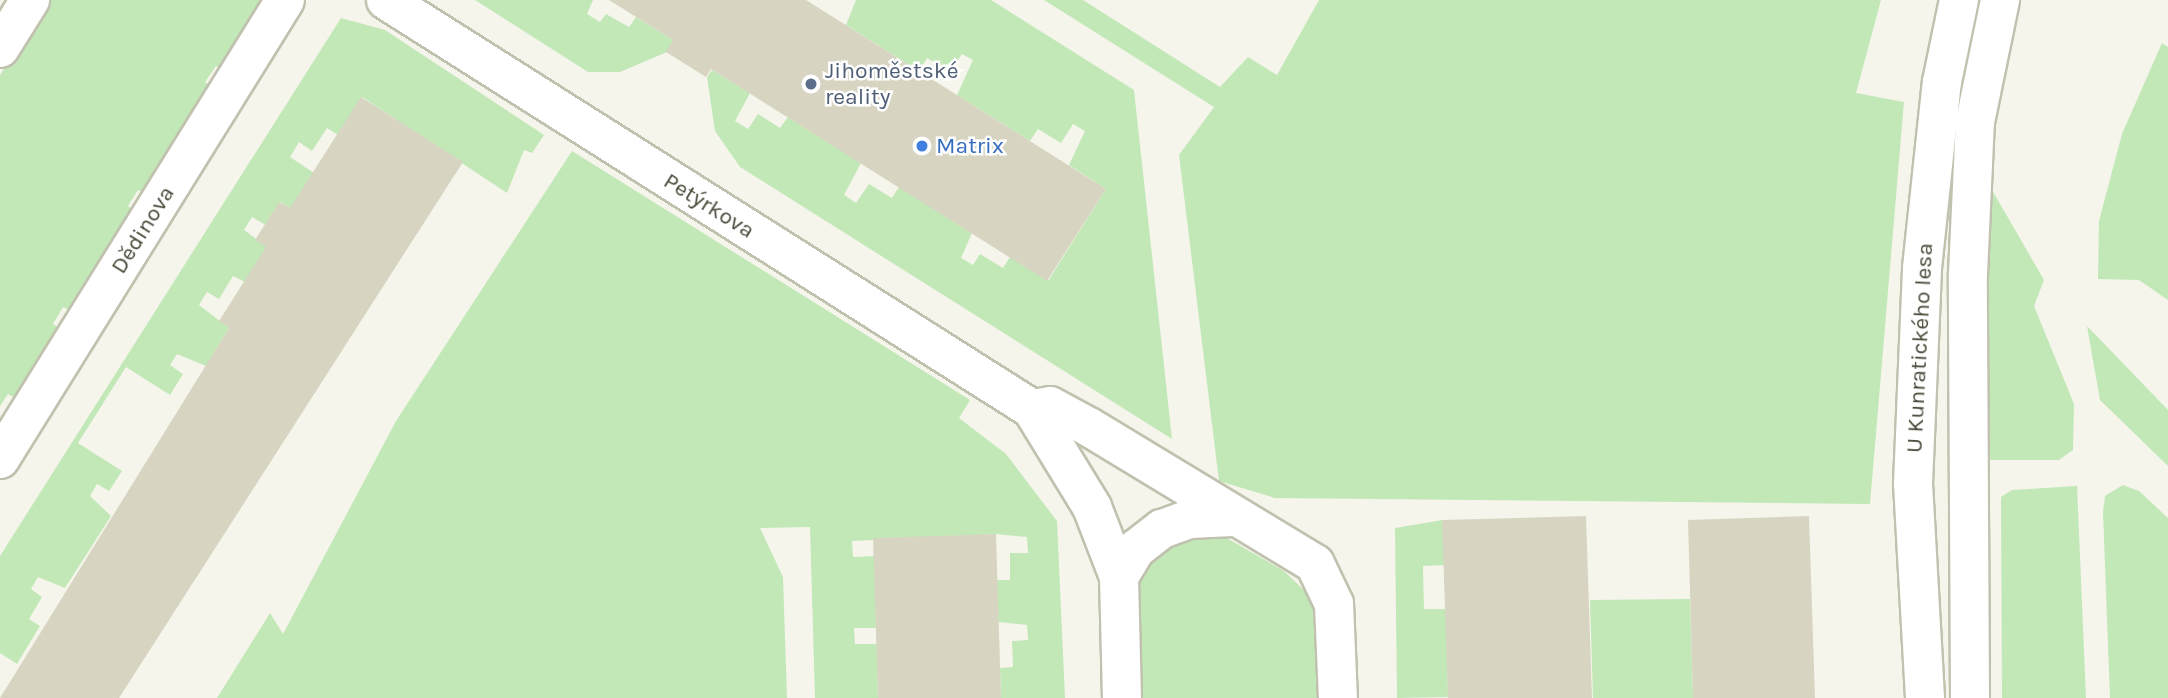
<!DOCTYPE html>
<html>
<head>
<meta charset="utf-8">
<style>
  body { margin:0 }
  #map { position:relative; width:2168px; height:698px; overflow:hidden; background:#f5f5ec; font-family:Karla,sans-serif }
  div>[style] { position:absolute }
  .green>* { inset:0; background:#c2e8b7 }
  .building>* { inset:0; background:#d7d5c2 }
  .roads { filter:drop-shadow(2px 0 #c1c1af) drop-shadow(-2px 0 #c1c1af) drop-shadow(0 2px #c1c1af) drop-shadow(0 -2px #c1c1af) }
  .minor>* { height:38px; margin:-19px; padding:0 19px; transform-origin:19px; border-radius:19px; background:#fff }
  .dots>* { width:19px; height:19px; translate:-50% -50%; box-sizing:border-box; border:4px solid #fff; border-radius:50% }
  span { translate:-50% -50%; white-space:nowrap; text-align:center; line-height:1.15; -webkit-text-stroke:5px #fff; paint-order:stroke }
  .service-label { font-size:23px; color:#4e5e75 }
  .left { translate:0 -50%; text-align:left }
  .shop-label { font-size:23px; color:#366cbe }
  .street-label { font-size:23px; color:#4a493a }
</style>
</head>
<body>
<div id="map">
  <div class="green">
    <i style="clip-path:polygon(48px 0,261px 0,222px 70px,216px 66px,205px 82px,211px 87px,144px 193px,138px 190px,128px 206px,134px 210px,71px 311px,63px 307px,53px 324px,59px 328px,15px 398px,8px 394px,0 406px,0 75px)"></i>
    <i style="clip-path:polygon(475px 0,593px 0,587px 14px,600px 22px,606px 14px,629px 27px,636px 17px,673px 40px,667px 52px,620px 72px,588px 72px)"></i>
    <i style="clip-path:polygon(856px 0,991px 0,1134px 90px,1172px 439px,740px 167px,715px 131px,707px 77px,712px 70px,750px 93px,735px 121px,748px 129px,758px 114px,780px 128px,788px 117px,861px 163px,844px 195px,856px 203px,869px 184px,892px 198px,899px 187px,972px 233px,961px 258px,973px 265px,980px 254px,1003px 268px,1010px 257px,1048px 281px,1106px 189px,1069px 165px,1085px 131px,1073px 124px,1061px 143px,1038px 129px,1030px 141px,957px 95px,973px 60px,962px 54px,950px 72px,927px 58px,919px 71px,846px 25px)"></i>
    <i style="clip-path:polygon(1044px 0,1083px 0,1220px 87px,1248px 57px,1277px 75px,1319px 0,1881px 0,1856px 93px,1904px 102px,1870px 504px,1275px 498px,1219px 481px,1179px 155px,1214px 107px)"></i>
    <i style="clip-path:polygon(341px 18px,385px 30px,544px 135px,532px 153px,524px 150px,507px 193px,362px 97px,338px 135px,327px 128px,312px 151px,299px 142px,290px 157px,314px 173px,291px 209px,280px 202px,266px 225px,252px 217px,244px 230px,267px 247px,245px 282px,233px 276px,219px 299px,207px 292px,199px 305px,229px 328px,206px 366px,177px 354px,170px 365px,183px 374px,170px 395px,126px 367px,78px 443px,122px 471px,109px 491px,97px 484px,90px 496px,111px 516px,65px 588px,38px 577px,31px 589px,42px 597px,29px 619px,40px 626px,17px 664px,0 653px,0 556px)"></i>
    <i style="clip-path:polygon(2162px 43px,2168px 47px,2168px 300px,2139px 280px,2098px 279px,2099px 221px,2122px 134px)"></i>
    <i style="clip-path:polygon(572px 151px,970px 400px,959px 418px,1006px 454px,1057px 521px,1065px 698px,1001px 698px,1000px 668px,1013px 667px,1012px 641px,1028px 640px,1027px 625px,998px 622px,997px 580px,1010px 580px,1010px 553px,1028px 553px,1027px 537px,996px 534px,852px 541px,853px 557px,875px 556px,877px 628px,854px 628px,855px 644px,877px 644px,878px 698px,815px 698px,810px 527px,760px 528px,783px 577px,787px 698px,217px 698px,270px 613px,283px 634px,396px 421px)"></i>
    <i style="clip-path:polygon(1988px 183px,2044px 280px,2034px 306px,2074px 404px,2073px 450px,2059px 460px,1986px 460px)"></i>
    <i style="clip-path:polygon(2087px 326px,2168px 410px,2168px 466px,2100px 400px)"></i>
    <i style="clip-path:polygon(2123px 485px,2139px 491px,2168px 518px,2168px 698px,2110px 698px,2103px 512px,2105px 496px)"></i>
    <i style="clip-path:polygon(2077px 486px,2086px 698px,2002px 698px,2001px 497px,2012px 490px)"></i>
    <i style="clip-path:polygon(1443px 520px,1445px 565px,1423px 566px,1424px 609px,1446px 609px,1448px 697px,1397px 698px,1395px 528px)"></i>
    <i style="clip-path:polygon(1202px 534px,1225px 537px,1284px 571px,1309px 595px,1320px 628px,1322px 698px,1134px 698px,1131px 586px,1150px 555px)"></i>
    <i style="clip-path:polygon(1690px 599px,1693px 698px,1593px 698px,1590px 600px)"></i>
  </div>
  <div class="building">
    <i style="clip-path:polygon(609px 0,806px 0,1106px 189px,1047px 281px,711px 69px,706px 77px,666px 52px,673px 40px)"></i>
    <i style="clip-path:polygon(361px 97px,463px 162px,119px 698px,0 698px,229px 328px,219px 321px,266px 247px,255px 240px,279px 202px,290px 208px)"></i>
    <i style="clip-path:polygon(1586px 516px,1592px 698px,1448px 698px,1442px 520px)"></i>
    <i style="clip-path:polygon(1809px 516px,1815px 698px,1693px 698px,1688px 520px)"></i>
    <i style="clip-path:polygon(996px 534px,1001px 698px,878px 698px,873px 538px)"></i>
  </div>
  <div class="roads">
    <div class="minor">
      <i style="left:386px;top:0;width:765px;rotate:32.34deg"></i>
      <i style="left:1032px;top:409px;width:115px;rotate:58.5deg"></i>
      <i style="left:1092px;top:507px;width:75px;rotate:68.9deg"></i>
      <i style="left:1119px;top:577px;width:121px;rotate:88.6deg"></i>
      <i style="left:0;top:48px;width:57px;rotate:-58deg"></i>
      <i style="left:1032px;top:409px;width:18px;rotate:-9deg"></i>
      <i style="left:1050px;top:406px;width:44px;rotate:28.3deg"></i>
      <i style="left:1089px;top:427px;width:264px;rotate:31.2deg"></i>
      <i style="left:1315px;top:564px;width:44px;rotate:64.6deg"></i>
      <i style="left:1334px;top:604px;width:94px;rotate:87.6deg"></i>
      <i style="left:0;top:459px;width:540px;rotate:-58.16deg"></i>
      <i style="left:1119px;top:577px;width:33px;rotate:-59deg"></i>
      <i style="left:1136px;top:549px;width:33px;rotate:-38deg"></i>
      <i style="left:1162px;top:529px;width:29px;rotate:-20deg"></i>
      <i style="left:1189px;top:519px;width:44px;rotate:-2.6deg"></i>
      <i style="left:1925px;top:698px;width:214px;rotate:-93.2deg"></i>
      <i style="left:1913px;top:484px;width:216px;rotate:-87.6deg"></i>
      <i style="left:1922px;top:268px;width:187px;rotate:-83.9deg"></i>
      <i style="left:1942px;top:82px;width:84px;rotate:-78.3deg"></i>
      <i style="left:1970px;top:698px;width:424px;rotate:-90.3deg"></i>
      <i style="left:1968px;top:274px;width:152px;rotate:-87.4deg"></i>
      <i style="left:1975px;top:122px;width:125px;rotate:-78.4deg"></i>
    </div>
  </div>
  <div class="dots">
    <i style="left:811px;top:84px;background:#5c6f8a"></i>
    <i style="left:922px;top:146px;background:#3f7fe0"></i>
  </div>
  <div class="service-label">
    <span class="left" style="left:825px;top:84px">Jihoměstské<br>reality</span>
  </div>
  <div class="shop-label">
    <span class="left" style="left:936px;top:146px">Matrix</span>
  </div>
  <div class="street-label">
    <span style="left:709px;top:206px;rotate:32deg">Petýrkova</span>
    <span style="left:143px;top:230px;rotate:-58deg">Dědinova</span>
    <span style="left:1920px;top:348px;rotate:-87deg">U Kunratického lesa</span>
  </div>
</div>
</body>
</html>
